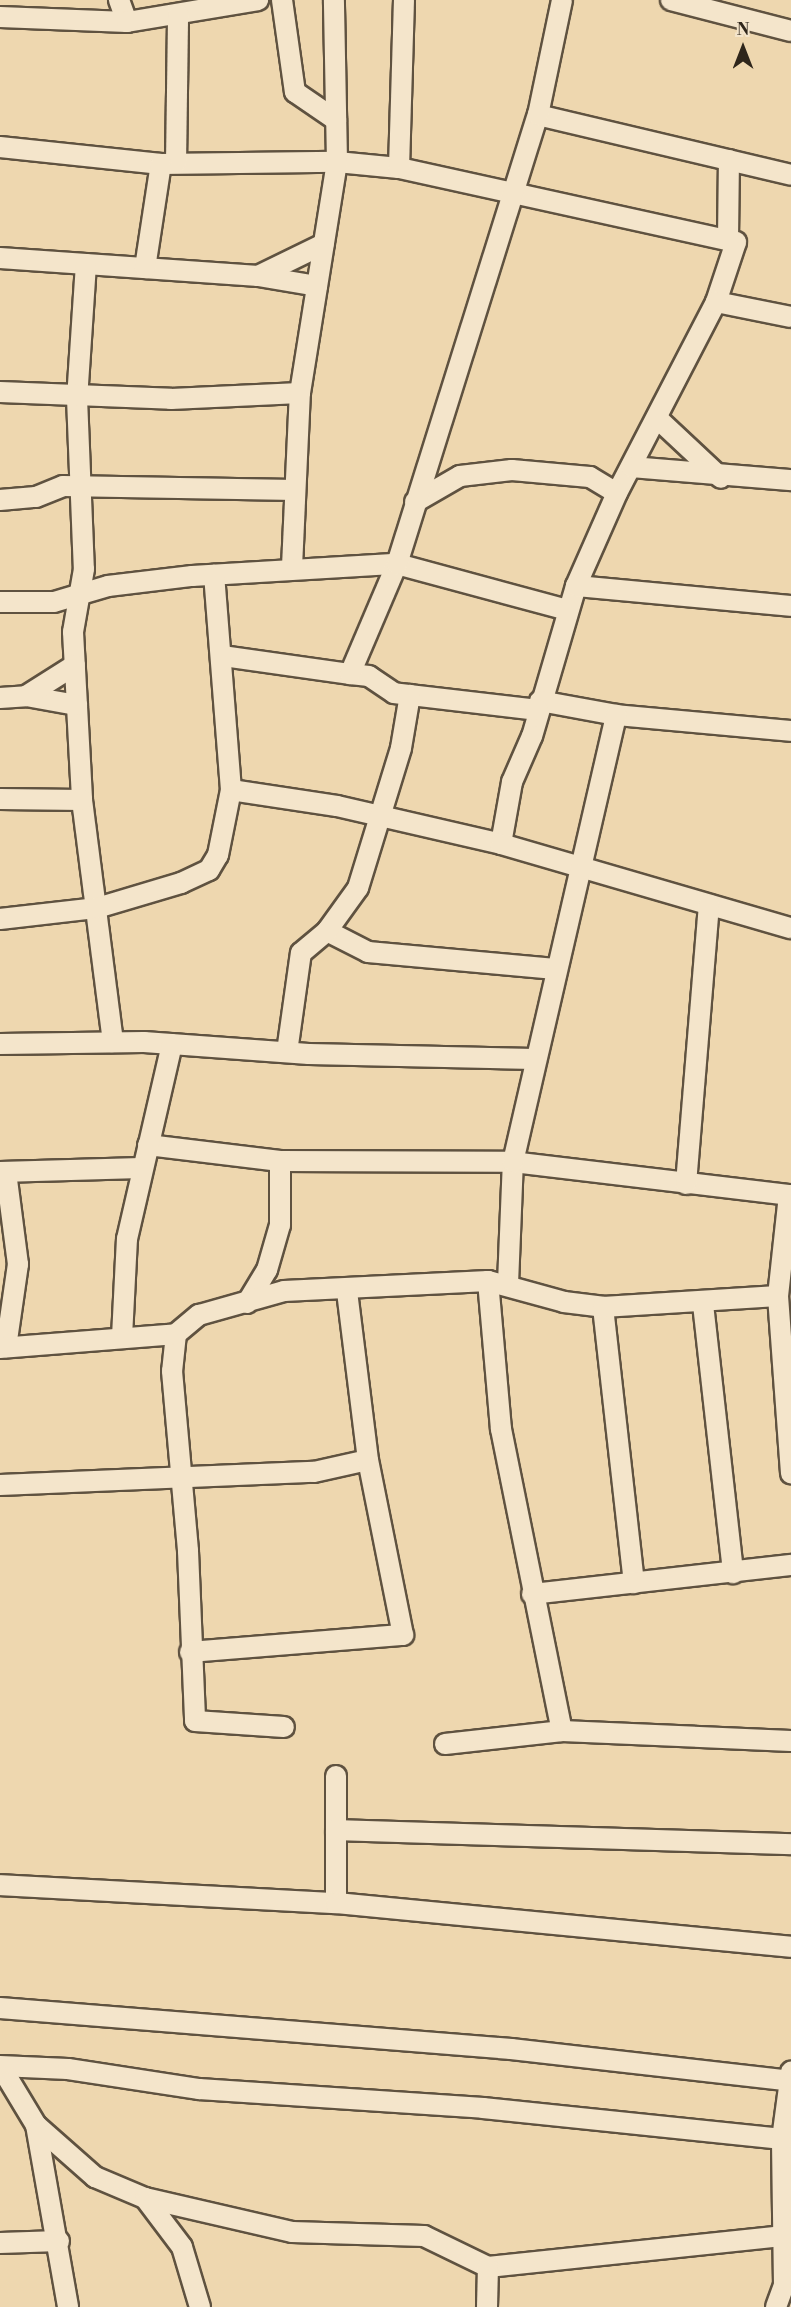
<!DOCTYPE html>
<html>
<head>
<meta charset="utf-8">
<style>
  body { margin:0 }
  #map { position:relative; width:791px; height:2307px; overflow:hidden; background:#eed7af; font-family:"Libre Bodoni",serif }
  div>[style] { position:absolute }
  .roads { filter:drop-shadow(2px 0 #5f5240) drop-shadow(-2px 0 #5f5240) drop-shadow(0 2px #5f5240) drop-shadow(0 -2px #5f5240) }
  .minor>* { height:20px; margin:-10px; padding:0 10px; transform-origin:10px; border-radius:10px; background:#f4e5cb }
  span { translate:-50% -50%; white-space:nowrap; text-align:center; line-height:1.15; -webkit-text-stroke:6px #f4e5cb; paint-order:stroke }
  .north { position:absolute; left:713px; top:18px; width:60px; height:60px; -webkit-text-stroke:4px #f4e5cb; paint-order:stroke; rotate:0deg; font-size:16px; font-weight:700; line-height:24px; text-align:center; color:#2f261b }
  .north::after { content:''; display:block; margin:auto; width:21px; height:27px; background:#2f261b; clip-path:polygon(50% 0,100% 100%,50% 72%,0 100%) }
</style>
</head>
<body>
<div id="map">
  <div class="roads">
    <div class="minor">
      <i style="left:119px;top:0;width:23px;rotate:70deg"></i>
      <i style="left:282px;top:0;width:93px;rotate:82deg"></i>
      <i style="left:295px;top:92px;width:50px;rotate:34.3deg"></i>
      <i style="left:671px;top:0;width:124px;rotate:14.5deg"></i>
      <i style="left:0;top:17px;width:127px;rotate:2.3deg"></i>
      <i style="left:127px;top:22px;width:133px;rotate:-9.5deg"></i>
      <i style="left:538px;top:115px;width:260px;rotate:13.3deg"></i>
      <i style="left:0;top:147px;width:162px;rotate:6deg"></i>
      <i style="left:161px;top:164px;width:176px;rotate:-0.7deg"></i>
      <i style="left:337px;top:162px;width:62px;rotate:5.5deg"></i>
      <i style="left:399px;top:168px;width:345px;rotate:12.4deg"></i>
      <i style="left:736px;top:242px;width:63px;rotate:108.4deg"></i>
      <i style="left:716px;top:302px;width:215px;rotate:117.4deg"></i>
      <i style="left:617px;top:493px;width:102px;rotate:113.8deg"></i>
      <i style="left:576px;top:586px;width:156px;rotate:106.3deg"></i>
      <i style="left:532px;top:736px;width:50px;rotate:113.5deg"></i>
      <i style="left:512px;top:782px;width:63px;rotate:100.1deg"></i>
      <i style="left:176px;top:163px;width:148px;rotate:-89.2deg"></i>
      <i style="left:399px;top:168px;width:168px;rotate:-88.3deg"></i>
      <i style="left:728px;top:239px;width:79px;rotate:-89.3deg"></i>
      <i style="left:0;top:258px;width:259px;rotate:4deg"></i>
      <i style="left:258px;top:276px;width:60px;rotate:9.6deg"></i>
      <i style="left:86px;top:264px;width:134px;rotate:93.8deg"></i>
      <i style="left:77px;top:398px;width:171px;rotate:87.7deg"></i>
      <i style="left:84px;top:569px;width:64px;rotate:99.9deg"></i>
      <i style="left:73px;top:632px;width:168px;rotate:86.9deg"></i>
      <i style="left:82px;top:800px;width:244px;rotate:82.7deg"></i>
      <i style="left:145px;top:268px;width:105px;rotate:-81.3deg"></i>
      <i style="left:258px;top:276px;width:73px;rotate:-25.9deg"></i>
      <i style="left:716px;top:302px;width:76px;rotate:11.3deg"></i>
      <i style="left:0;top:392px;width:171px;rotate:2.3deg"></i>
      <i style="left:171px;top:399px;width:129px;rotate:-2.7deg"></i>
      <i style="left:658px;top:419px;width:86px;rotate:43.1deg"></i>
      <i style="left:632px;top:467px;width:160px;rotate:4.7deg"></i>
      <i style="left:0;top:500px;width:36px;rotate:-5deg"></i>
      <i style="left:36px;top:497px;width:29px;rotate:-22deg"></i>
      <i style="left:63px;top:486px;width:232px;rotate:1deg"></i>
      <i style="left:415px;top:502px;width:52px;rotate:-30deg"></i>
      <i style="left:460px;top:476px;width:52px;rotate:-6.6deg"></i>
      <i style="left:512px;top:470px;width:78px;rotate:5.1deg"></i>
      <i style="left:590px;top:477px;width:31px;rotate:31deg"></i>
      <i style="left:292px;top:567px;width:174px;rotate:-87.4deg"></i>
      <i style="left:300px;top:393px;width:234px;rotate:-80.9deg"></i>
      <i style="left:337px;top:162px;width:162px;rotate:-91.1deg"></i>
      <i style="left:576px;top:586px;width:216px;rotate:5.3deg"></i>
      <i style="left:0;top:602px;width:54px"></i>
      <i style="left:54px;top:602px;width:56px;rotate:-16.5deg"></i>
      <i style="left:108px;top:586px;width:85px;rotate:-6.8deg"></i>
      <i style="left:192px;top:576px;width:205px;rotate:-3.4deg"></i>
      <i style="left:397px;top:564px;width:177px;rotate:15.1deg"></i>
      <i style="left:223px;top:656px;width:128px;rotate:8.1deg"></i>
      <i style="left:26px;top:696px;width:52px;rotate:10deg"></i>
      <i style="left:0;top:698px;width:26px;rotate:-4deg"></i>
      <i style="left:26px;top:696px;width:58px;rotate:-32.3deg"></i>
      <i style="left:540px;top:701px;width:77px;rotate:10.4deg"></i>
      <i style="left:616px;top:715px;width:176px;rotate:5.2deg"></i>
      <i style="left:538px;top:710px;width:145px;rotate:-173.3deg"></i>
      <i style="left:394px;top:693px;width:30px;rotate:-146deg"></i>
      <i style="left:369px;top:676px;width:19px;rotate:-174deg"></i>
      <i style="left:350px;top:674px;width:120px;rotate:-66.9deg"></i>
      <i style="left:397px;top:564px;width:471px;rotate:-72.6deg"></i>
      <i style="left:538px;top:115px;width:117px;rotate:-78.2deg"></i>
      <i style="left:231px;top:790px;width:107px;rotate:8.6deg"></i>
      <i style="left:337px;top:806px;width:168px;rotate:13deg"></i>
      <i style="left:501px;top:844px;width:302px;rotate:16.2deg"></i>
      <i style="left:0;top:799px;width:82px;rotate:0.7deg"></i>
      <i style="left:0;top:919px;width:98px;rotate:-6.5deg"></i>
      <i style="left:97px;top:908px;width:88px;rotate:-16.6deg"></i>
      <i style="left:181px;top:883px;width:31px;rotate:-25deg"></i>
      <i style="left:209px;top:870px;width:17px;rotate:-59deg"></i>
      <i style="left:218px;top:855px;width:66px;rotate:-78.7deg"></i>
      <i style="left:231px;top:790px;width:216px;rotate:-94.5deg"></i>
      <i style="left:327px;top:931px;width:46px;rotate:27.1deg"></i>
      <i style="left:368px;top:952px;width:188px;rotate:5.2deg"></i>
      <i style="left:0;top:1044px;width:144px;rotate:-0.8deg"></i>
      <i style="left:144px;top:1042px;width:165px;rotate:4.2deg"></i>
      <i style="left:309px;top:1054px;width:225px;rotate:1.3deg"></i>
      <i style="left:287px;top:1052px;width:100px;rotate:-82deg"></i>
      <i style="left:301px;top:953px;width:34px;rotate:-40deg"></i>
      <i style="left:327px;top:931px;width:53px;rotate:-54.2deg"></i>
      <i style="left:358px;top:888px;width:146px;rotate:-72.9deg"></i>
      <i style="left:401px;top:748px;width:54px;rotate:-80.4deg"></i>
      <i style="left:148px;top:1145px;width:133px;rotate:6.9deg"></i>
      <i style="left:280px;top:1161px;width:233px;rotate:0.2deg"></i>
      <i style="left:513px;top:1162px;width:280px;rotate:6.8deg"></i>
      <i style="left:0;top:1172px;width:141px;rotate:-1.6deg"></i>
      <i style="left:6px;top:1172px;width:93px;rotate:82.6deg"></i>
      <i style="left:18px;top:1264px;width:84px;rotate:98.2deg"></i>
      <i style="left:686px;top:1184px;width:280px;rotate:-85.3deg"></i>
      <i style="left:789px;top:1195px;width:102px;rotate:96.2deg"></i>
      <i style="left:778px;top:1296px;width:178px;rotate:85.8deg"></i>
      <i style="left:488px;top:1281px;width:149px;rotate:85deg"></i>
      <i style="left:501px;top:1429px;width:308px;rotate:78.6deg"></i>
      <i style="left:508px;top:1284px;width:122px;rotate:-87.7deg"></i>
      <i style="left:513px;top:1162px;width:459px;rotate:-77deg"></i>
      <i style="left:247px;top:1303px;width:39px;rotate:-59deg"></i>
      <i style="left:267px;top:1270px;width:47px;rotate:-73.9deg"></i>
      <i style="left:280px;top:1225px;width:64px;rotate:-90deg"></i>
      <i style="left:703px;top:1304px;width:271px;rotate:83.6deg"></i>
      <i style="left:603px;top:1307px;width:278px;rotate:83.6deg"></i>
      <i style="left:176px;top:1334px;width:37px;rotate:96deg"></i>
      <i style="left:172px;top:1371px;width:181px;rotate:84.9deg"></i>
      <i style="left:188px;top:1551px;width:170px;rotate:87.6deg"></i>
      <i style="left:195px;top:1721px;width:89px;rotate:3.9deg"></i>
      <i style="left:122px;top:1337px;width:98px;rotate:-87.1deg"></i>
      <i style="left:127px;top:1239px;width:200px;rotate:-77deg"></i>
      <i style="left:0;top:1348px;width:177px;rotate:-4.5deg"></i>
      <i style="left:176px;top:1334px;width:30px;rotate:-40deg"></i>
      <i style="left:199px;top:1315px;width:88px;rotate:-15.8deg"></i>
      <i style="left:284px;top:1291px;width:204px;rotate:-2.8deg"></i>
      <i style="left:488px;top:1281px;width:79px;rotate:15.4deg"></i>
      <i style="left:564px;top:1302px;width:39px;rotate:7deg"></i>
      <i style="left:603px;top:1307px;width:175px;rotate:-3.6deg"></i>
      <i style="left:0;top:1485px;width:314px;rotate:-2.4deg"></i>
      <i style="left:314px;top:1472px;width:55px;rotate:-12.5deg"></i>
      <i style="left:532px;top:1594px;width:261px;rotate:-6.4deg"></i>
      <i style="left:190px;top:1652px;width:214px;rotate:-4.6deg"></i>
      <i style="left:403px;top:1635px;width:178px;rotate:-101.3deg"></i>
      <i style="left:368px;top:1460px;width:170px;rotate:-97.1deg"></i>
      <i style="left:445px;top:1744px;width:118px;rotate:-6.3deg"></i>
      <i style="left:562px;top:1731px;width:229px;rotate:2.5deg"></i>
      <i style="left:336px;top:1776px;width:54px;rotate:90deg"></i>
      <i style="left:336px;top:1830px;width:455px;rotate:1.8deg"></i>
      <i style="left:336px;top:1830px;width:73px;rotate:90deg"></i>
      <i style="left:0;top:1885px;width:336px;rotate:3.1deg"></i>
      <i style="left:336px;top:1903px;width:457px;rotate:5.5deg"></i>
      <i style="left:0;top:2008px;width:513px;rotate:4.59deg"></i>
      <i style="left:511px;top:2049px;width:282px;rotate:6.5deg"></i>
      <i style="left:0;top:2066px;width:68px;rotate:2.5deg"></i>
      <i style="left:68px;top:2069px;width:133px;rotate:8.7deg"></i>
      <i style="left:199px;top:2089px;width:285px;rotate:3.8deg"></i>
      <i style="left:483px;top:2108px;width:301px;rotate:5.9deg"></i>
      <i style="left:1px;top:2067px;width:68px;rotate:58.9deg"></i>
      <i style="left:36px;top:2125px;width:185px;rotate:80deg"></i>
      <i style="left:36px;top:2125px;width:79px;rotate:41.4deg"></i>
      <i style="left:95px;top:2177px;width:54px;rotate:22.8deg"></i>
      <i style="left:145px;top:2198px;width:61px;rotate:52.9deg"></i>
      <i style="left:182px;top:2247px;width:63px;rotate:73.3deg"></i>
      <i style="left:145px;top:2198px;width:151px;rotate:13deg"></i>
      <i style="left:292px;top:2232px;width:132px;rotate:1.7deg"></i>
      <i style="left:424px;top:2236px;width:71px;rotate:25.8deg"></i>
      <i style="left:488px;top:2267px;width:305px;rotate:-6deg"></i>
      <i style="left:0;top:2243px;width:59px;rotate:-1.9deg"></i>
      <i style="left:487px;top:2307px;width:40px;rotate:-88.6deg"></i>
      <i style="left:776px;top:2307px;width:23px;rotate:-70deg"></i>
      <i style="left:784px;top:2285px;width:146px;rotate:-90.8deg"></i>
      <i style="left:782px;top:2139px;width:68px;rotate:-82.3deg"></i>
    </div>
  </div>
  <div class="north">N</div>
</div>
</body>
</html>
